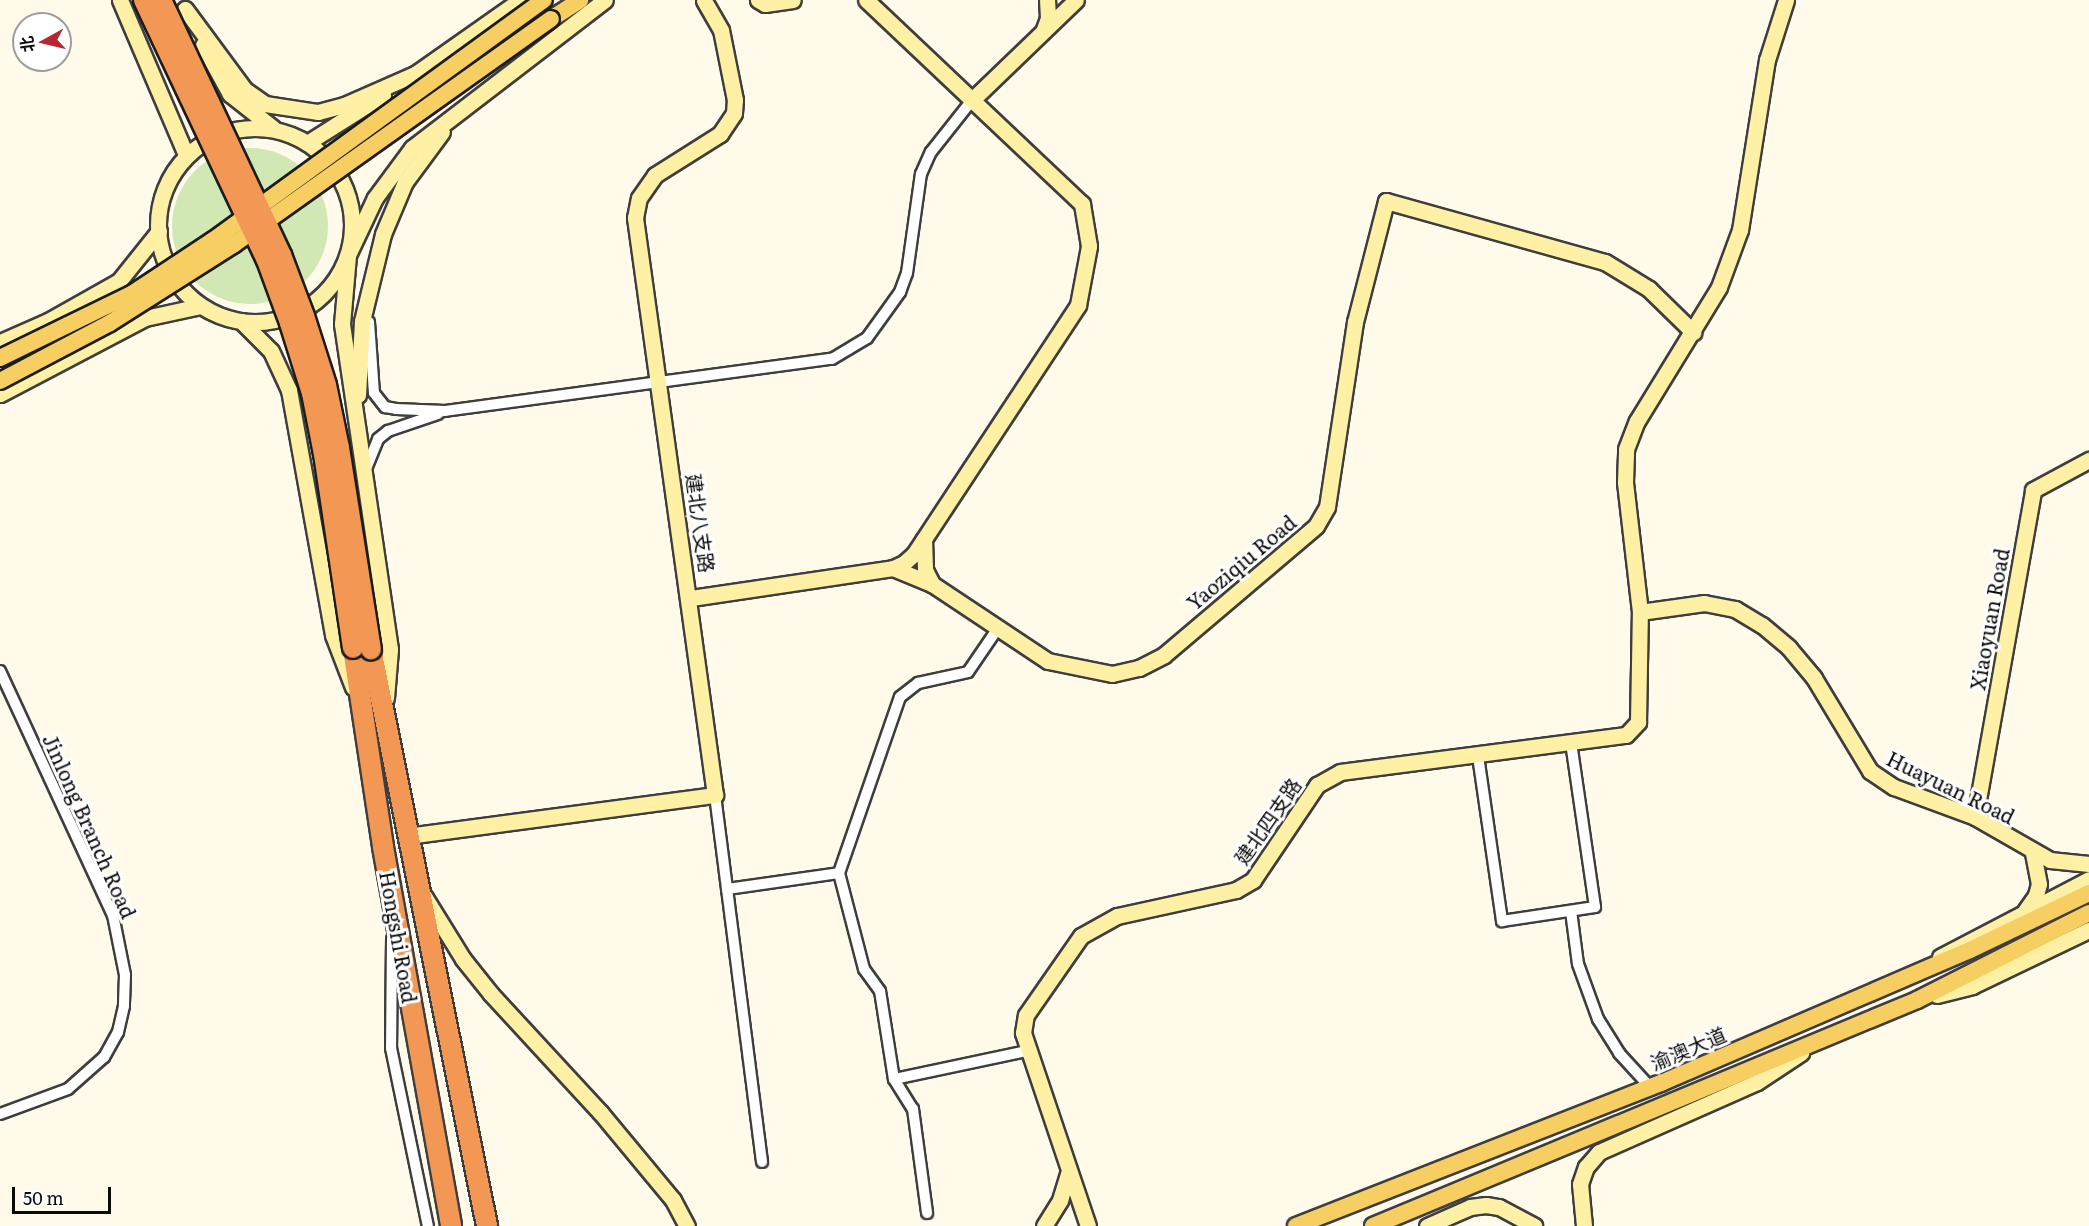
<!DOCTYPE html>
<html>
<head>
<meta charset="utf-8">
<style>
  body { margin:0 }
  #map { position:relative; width:2089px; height:1226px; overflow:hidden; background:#fffaea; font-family:Literata,"Noto Sans SC",serif }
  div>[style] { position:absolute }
  .green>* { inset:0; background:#d1e8b5 }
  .round { border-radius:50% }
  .roads { filter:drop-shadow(2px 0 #3e3e3e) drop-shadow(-2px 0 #3e3e3e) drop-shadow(0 2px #3e3e3e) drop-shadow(0 -2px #3e3e3e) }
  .street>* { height:10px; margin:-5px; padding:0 5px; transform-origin:5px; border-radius:5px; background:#fff }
  .secondary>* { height:15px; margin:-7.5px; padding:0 7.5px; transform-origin:7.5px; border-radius:7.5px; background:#fef1a6 }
  .secondary>.ring { margin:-7.5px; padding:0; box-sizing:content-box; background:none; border:15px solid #fef1a6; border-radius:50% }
  .primary>* { height:16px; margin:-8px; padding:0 8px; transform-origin:8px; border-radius:8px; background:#f7ce62 }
  .highway>* { height:20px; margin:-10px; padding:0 10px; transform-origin:10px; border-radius:10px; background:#f29754 }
  .bridges { filter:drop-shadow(2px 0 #1c1c1c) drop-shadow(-2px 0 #1c1c1c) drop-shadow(0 2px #1c1c1c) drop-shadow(0 -2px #1c1c1c) }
  .primary-bridge>* { height:16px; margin:-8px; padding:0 8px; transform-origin:8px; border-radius:8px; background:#f7ce62 }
  .highway-bridge>* { height:20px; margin:-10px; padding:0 10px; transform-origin:10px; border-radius:10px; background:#f29754 }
  span { translate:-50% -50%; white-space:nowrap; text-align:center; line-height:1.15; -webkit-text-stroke:6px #fff; paint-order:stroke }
  .street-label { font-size:20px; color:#0b0b0b }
  .north { position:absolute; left:12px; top:12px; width:60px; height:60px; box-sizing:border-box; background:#fff; border:2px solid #9d9d9d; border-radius:50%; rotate:262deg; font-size:16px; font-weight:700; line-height:24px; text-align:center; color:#0b0b0b }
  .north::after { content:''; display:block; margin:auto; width:21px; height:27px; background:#b82632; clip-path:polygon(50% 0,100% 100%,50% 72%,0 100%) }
  .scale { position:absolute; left:12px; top:1187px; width:99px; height:27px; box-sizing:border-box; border:3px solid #0b0b0b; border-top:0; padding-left:8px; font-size:18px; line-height:21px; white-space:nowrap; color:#0b0b0b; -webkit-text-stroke:4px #fff; paint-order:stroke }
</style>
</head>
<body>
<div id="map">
  <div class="green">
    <i class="round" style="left:172px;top:148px;width:156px;height:156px"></i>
  </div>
  <div class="roads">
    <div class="street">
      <i style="left:369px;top:322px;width:71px;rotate:86deg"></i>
      <i style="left:374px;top:393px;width:18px;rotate:52deg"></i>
      <i style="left:385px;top:407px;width:11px;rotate:10deg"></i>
      <i style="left:396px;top:409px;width:49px;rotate:2.3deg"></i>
      <i style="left:445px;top:411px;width:390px;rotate:-7.7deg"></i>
      <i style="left:832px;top:359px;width:41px;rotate:-31deg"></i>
      <i style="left:867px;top:338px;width:57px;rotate:-54.3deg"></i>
      <i style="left:900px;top:292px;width:20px;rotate:-70deg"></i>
      <i style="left:907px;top:273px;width:100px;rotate:-82deg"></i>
      <i style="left:921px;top:174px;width:24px;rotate:-66deg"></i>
      <i style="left:931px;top:152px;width:66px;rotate:-51.7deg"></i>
      <i style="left:366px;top:469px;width:32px;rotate:-68deg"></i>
      <i style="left:378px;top:439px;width:13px;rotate:-39deg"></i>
      <i style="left:388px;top:431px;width:53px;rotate:-18.8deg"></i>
      <i style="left:0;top:671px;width:269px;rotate:65.2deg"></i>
      <i style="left:113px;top:915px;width:61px;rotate:78.7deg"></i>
      <i style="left:125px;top:975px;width:31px;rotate:92deg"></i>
      <i style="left:124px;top:1006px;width:27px;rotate:103deg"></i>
      <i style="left:118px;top:1032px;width:29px;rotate:119deg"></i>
      <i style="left:104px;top:1057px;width:48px;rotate:138.4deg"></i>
      <i style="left:68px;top:1089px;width:72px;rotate:159.8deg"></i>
      <i style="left:1478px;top:756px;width:167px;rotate:81.7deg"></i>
      <i style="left:1502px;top:921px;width:94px;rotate:-8.6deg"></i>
      <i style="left:1595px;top:907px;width:166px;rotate:-98.3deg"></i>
      <i style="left:715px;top:795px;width:370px;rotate:82.7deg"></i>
      <i style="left:839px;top:873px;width:99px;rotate:75.4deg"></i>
      <i style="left:864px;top:969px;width:27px;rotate:54deg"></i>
      <i style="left:880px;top:991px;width:89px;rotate:81deg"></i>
      <i style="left:894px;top:1079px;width:36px;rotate:58deg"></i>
      <i style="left:913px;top:1109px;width:105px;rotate:82.3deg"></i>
      <i style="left:727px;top:889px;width:113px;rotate:-8.1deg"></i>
      <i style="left:839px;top:873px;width:186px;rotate:-70.9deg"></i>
      <i style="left:900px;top:697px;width:23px;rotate:-38deg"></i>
      <i style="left:918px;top:683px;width:51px;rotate:-12.4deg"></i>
      <i style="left:968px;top:672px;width:53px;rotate:-55.7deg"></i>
      <i style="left:1571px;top:911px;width:53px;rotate:82.5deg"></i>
      <i style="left:1578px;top:964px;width:59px;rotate:70deg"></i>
      <i style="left:1598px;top:1019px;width:40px;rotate:58deg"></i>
      <i style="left:1619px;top:1053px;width:46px;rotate:47.6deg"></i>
      <i style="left:392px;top:939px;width:109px;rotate:90.5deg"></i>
      <i style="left:391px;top:1048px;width:182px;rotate:78.3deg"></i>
      <i style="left:894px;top:1079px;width:136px;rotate:-11.9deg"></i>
    </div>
    <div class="secondary">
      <i style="left:120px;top:0;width:168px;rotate:66.9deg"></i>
      <i style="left:758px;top:0;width:8px;rotate:30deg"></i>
      <i style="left:765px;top:4px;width:28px;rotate:-8deg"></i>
      <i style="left:185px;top:9px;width:101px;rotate:53.5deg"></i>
      <i style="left:245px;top:90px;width:24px;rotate:35deg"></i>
      <i style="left:265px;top:104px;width:54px;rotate:8.6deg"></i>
      <i style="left:318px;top:112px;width:27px;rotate:-15deg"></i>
      <i style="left:344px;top:105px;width:82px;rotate:-23.7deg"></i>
      <i style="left:1044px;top:29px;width:12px;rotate:-70deg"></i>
      <i style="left:1048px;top:18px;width:18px;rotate:-93deg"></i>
      <i style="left:203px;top:45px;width:56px;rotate:61.1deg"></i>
      <i style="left:230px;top:94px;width:55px;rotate:38.3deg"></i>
      <i style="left:411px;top:77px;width:133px;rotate:-35.2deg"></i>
      <i style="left:972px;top:100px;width:144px;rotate:-43.9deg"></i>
      <i class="ring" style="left:158px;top:128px;width:179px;height:179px"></i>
      <i style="left:307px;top:143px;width:90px;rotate:-32.3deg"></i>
      <i style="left:241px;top:321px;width:42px;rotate:45deg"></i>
      <i style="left:271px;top:351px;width:43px;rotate:65.2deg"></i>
      <i style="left:289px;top:390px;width:249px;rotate:79.8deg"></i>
      <i style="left:333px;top:635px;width:56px;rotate:69deg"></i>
      <i style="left:0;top:342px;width:52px;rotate:-23.6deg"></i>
      <i style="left:48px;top:321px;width:81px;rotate:-29.4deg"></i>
      <i style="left:119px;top:281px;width:64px;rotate:-51.3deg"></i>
      <i style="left:0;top:394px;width:164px;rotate:-27.7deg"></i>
      <i style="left:145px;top:318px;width:56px;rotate:-12.3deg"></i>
      <i style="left:358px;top:395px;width:74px;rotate:-86.9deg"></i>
      <i style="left:362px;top:321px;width:89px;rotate:-76.4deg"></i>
      <i style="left:383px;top:234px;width:56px;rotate:-67.1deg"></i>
      <i style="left:405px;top:182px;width:62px;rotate:-53.5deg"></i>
      <i style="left:924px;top:539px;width:31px;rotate:88deg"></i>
      <i style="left:925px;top:570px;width:16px;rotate:63deg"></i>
      <i style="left:893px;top:568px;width:42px;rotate:22.3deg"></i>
      <i style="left:932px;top:584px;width:139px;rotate:33.6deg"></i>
      <i style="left:1048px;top:661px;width:65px;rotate:11.5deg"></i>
      <i style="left:1112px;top:674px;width:28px;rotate:-13deg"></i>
      <i style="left:1139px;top:668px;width:28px;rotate:-27deg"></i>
      <i style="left:1164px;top:655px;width:199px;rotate:-40.3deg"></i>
      <i style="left:1316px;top:526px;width:22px;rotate:-60deg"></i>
      <i style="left:1327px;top:507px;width:187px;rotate:-81.4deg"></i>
      <i style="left:1355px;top:322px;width:125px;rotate:-75.6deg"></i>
      <i style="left:1386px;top:201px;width:227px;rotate:15.6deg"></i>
      <i style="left:1605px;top:262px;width:52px;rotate:31.5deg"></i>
      <i style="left:1649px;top:289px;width:62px;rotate:44.3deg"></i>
      <i style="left:691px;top:598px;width:204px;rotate:-8.4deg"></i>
      <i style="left:893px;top:568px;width:12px;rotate:-24deg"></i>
      <i style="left:904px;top:563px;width:13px;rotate:-42deg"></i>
      <i style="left:914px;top:554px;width:298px;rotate:-56.6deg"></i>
      <i style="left:1078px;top:305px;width:60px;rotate:-79.4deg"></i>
      <i style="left:1089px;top:246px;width:43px;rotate:-99.5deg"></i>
      <i style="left:1082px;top:204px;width:297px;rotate:-136.6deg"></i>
      <i style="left:1640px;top:612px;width:65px;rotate:-8deg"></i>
      <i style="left:1704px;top:603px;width:32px;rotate:11deg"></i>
      <i style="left:1735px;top:609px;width:31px;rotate:31deg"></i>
      <i style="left:1762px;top:625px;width:35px;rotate:40deg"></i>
      <i style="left:1789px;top:648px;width:39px;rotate:50deg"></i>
      <i style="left:1814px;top:678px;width:109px;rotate:58.9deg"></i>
      <i style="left:1870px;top:771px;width:29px;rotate:34deg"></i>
      <i style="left:1894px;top:787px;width:86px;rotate:20.3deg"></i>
      <i style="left:1975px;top:817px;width:86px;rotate:29.8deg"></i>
      <i style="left:2050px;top:860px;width:39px;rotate:6deg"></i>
      <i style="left:386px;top:698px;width:49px;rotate:-85.3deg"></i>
      <i style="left:390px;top:649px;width:329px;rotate:-98.4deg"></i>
      <i style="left:342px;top:324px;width:69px;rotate:-85deg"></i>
      <i style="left:348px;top:255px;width:63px;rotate:-64.7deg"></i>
      <i style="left:375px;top:198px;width:62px;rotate:-53.5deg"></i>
      <i style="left:412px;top:148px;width:243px;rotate:-37.5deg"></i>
      <i style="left:1975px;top:817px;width:332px;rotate:-79.9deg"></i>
      <i style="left:2033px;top:490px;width:64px;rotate:-28.2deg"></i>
      <i style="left:407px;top:836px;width:311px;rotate:-7.6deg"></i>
      <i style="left:715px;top:795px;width:583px;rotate:-97.89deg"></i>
      <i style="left:635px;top:218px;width:20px;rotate:-79deg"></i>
      <i style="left:639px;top:198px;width:28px;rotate:-55deg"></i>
      <i style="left:655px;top:175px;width:77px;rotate:-32.2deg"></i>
      <i style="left:720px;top:134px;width:25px;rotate:-56deg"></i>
      <i style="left:734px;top:113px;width:13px;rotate:-86deg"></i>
      <i style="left:735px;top:100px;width:71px;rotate:-101.3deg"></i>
      <i style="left:721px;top:30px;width:34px;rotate:-120deg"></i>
      <i style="left:424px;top:896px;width:74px;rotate:58.2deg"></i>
      <i style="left:463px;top:959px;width:45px;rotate:51.3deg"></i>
      <i style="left:491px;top:994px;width:161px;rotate:47.3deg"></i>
      <i style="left:600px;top:1112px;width:114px;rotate:50.3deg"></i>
      <i style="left:673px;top:1200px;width:30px;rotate:62deg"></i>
      <i style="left:2025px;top:911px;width:19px;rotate:-55deg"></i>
      <i style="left:2036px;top:895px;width:11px;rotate:-75deg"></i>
      <i style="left:2039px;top:884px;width:32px;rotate:-101deg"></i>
      <i style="left:1940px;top:957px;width:168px;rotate:-27.6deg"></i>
      <i style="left:1937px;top:995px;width:36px;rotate:-14deg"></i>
      <i style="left:1972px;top:986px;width:130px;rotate:-25.6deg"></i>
      <i style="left:1044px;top:1226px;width:31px;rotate:-58deg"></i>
      <i style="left:1060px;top:1200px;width:28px;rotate:-73deg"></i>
      <i style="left:1088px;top:1226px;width:204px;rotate:-108.6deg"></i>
      <i style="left:1023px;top:1033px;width:18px;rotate:-81deg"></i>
      <i style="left:1026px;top:1015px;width:96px;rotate:-55.2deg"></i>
      <i style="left:1081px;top:936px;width:41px;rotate:-29.1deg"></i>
      <i style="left:1117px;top:916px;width:122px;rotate:-12.3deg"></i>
      <i style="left:1236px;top:890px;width:20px;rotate:-30deg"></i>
      <i style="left:1253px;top:880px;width:115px;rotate:-56deg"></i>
      <i style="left:1317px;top:785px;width:26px;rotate:-29deg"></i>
      <i style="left:1340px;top:772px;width:288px;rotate:-7.4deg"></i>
      <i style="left:1626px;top:735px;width:18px;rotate:-47deg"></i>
      <i style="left:1638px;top:722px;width:110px;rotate:-89deg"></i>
      <i style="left:1640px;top:612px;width:131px;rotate:-96.6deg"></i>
      <i style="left:1625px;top:482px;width:33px;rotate:-88deg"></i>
      <i style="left:1626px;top:449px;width:30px;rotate:-69deg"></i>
      <i style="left:1637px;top:421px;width:157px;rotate:-58.5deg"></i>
      <i style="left:1719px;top:287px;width:61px;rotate:-69.8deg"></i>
      <i style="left:1740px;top:230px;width:172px;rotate:-81deg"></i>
      <i style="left:1767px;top:60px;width:63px;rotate:-72.4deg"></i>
      <i style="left:1427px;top:1226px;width:47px;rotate:-23.8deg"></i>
      <i style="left:1470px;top:1207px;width:16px;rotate:-7deg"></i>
      <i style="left:1486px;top:1205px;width:13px;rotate:9deg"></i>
      <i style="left:1499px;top:1207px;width:40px;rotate:28deg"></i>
      <i style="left:1584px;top:1226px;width:42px;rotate:-95.4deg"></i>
      <i style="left:1580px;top:1184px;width:18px;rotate:-71deg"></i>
      <i style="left:1586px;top:1167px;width:20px;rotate:-49deg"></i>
      <i style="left:1599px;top:1152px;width:173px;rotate:-23.9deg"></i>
      <i style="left:1757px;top:1082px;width:53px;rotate:-33.4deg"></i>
    </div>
    <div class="primary">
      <i style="left:551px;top:19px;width:35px;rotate:-33deg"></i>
      <i style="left:1296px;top:1226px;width:392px;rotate:-21.4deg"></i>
      <i style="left:1661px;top:1083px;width:336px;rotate:-23.3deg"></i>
      <i style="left:1970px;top:950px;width:132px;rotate:-25.6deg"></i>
      <i style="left:1373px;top:1226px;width:589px;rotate:-22.56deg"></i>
      <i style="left:1917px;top:1000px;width:193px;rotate:-26.8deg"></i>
    </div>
    <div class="highway">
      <i style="left:353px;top:648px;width:201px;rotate:81.4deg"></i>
      <i style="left:383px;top:847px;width:385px;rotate:79.8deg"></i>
      <i style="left:371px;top:649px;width:589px;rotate:78.63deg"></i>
    </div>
  </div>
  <div class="bridges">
    <div class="primary-bridge">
      <i style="left:0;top:358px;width:148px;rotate:-26deg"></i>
      <i style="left:133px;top:293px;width:95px;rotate:-33.4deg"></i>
      <i style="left:212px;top:241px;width:410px;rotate:-36deg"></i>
      <i style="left:0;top:381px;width:124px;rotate:-27.8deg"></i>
      <i style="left:110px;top:323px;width:146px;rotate:-32.4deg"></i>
      <i style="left:233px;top:245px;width:390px;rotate:-35.4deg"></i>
    </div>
    <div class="highway-bridge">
      <i style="left:144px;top:0;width:288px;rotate:64.7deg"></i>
      <i style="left:267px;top:260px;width:67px;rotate:69.9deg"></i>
      <i style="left:290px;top:323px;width:73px;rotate:72.6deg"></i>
      <i style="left:312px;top:393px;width:62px;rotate:78.9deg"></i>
      <i style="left:324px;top:454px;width:196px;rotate:81.5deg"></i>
      <i style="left:161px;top:0;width:282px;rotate:64.8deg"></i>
      <i style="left:281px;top:255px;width:65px;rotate:69.3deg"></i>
      <i style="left:304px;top:316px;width:72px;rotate:72.3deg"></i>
      <i style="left:326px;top:385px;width:64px;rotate:78.3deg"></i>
      <i style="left:339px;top:448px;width:204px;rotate:81deg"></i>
    </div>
  </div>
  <div class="street-label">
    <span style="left:701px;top:523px;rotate:82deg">建北八支路</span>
    <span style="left:1241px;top:562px;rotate:-40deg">Yaoziqiu Road</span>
    <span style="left:1989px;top:619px;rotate:-80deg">Xiaoyuan Road</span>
    <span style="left:1951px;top:787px;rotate:26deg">Huayuan Road</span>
    <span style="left:1267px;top:821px;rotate:-55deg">建北四支路</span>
    <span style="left:90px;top:826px;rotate:66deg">Jinlong Branch Road</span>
    <span style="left:399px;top:937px;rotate:80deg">Hongshi Road</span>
    <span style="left:1688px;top:1048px;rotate:-23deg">渝澳大道</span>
  </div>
  <div class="north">北</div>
  <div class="scale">50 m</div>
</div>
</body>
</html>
